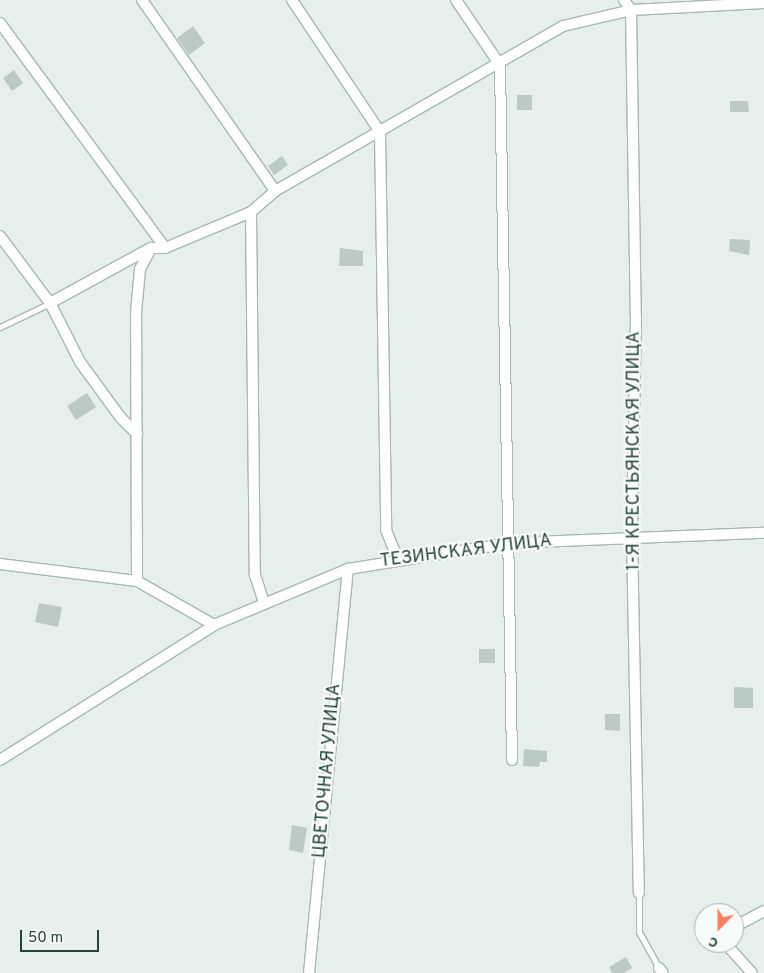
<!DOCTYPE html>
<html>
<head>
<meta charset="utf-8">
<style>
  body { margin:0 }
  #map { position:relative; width:764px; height:973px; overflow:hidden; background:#e6efeb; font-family:Overpass,sans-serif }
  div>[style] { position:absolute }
  .building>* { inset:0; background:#bbcac4 }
  .roads { filter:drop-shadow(1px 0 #a8b8b2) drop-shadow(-1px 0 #a8b8b2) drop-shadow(0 1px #a8b8b2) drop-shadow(0 -1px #a8b8b2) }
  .service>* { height:5px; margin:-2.5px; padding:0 2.5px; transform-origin:2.5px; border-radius:2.5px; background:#fff }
  .minor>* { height:10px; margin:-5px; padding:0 5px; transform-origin:5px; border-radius:5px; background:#fff }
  span { translate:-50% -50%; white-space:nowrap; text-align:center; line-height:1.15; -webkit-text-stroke:4.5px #f7fbf9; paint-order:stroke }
  .street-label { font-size:18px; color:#24423a }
  .north { position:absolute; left:694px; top:903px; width:50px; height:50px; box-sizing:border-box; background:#f7fbf9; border:1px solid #a3b1ad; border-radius:50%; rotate:202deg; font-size:14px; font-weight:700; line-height:20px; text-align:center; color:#24423a }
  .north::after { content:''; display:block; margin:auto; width:18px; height:22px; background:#f4845f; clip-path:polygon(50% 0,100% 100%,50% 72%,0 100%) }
  .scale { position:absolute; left:20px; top:930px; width:79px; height:22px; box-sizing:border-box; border:2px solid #24423a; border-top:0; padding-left:6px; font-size:15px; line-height:18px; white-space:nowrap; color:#24423a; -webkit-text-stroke:4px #f7fbf9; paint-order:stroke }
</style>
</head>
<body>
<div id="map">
  <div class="building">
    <i style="clip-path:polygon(193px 26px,205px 43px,189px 55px,177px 38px)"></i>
    <i style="clip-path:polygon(14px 70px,23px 83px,12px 91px,3px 78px)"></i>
    <i style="clip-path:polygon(517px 95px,532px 95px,532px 110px,517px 110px)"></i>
    <i style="clip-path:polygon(730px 101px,748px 101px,749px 112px,730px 112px)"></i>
    <i style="clip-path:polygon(282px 156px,288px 165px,274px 175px,268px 166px)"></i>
    <i style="clip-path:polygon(730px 239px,750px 240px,749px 255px,729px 251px)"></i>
    <i style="clip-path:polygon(340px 248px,363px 251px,363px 266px,339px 266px)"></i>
    <i style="clip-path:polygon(87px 393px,96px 407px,76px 420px,67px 406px)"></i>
    <i style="clip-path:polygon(39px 603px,62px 607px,58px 627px,35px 622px)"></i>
    <i style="clip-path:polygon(479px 649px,495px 649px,495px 663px,479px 663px)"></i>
    <i style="clip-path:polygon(734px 687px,753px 688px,753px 708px,734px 708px)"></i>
    <i style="clip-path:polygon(605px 714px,620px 714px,620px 731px,605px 730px)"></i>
    <i style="clip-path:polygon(524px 749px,547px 751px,547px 762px,540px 762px,539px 767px,523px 766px)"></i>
    <i style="clip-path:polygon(292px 825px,307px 828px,303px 853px,289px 850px)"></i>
    <i style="clip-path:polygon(626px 957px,632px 968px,624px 973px,612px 973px,609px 967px)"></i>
  </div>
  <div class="roads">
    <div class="service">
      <i style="left:0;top:327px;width:55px;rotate:-25.6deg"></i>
      <i style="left:639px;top:893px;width:39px;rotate:90deg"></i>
      <i style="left:639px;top:932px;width:41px;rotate:60.9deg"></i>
    </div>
    <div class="minor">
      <i style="left:142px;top:0;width:233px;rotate:55.1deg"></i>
      <i style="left:292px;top:0;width:159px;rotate:56.3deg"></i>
      <i style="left:380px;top:132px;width:398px;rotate:89.1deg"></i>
      <i style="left:386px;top:530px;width:32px;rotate:68deg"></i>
      <i style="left:456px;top:0;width:78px;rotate:55.9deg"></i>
      <i style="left:500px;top:65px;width:695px;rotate:89.01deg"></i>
      <i style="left:624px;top:0;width:12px;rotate:55deg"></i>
      <i style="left:631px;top:10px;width:308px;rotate:89.1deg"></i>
      <i style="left:636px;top:318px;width:218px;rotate:91.1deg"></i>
      <i style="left:632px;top:536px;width:357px;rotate:88.9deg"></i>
      <i style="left:0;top:23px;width:279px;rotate:53.7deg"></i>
      <i style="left:251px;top:212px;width:363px;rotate:89.4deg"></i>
      <i style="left:255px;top:575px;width:28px;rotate:72deg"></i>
      <i style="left:0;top:236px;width:84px;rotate:53.3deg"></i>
      <i style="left:50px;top:303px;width:66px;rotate:63deg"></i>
      <i style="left:80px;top:362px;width:69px;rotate:53.8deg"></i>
      <i style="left:121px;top:418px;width:23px;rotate:45deg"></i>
      <i style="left:50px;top:303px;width:115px;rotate:-28.6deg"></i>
      <i style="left:151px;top:248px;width:14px"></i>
      <i style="left:165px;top:248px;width:93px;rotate:-22.7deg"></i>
      <i style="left:251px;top:212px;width:32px;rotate:-41deg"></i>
      <i style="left:275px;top:191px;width:332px;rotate:-29.8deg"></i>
      <i style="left:563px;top:26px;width:70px;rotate:-13.2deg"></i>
      <i style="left:631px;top:10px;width:133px;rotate:-3deg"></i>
      <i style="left:0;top:564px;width:138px;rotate:7.1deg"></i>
      <i style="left:137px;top:581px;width:89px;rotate:29.7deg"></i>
      <i style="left:137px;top:581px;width:268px;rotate:-90.2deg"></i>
      <i style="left:136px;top:313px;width:44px;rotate:-84.8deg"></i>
      <i style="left:140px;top:269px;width:24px;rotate:-62deg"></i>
      <i style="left:0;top:760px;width:253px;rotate:-32.2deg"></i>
      <i style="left:214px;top:625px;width:145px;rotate:-22.7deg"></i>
      <i style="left:348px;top:569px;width:165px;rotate:-9.1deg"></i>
      <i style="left:511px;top:543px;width:253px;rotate:-2.3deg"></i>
      <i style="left:734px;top:927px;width:34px;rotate:-28deg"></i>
      <i style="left:725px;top:943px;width:40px;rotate:48deg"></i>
      <i style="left:659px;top:968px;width:6px;rotate:51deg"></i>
      <i style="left:309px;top:973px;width:406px;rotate:-84.5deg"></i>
    </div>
  </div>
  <div class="street-label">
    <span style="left:635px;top:451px;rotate:-90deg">1-Я КРЕСТЬЯНСКАЯ УЛИЦА</span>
    <span style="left:466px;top:552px;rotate:-7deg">ТЕЗИНСКАЯ УЛИЦА</span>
    <span style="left:328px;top:771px;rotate:-85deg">ЦВЕТОЧНАЯ УЛИЦА</span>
  </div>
  <div class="north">С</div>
  <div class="scale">50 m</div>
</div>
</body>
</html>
